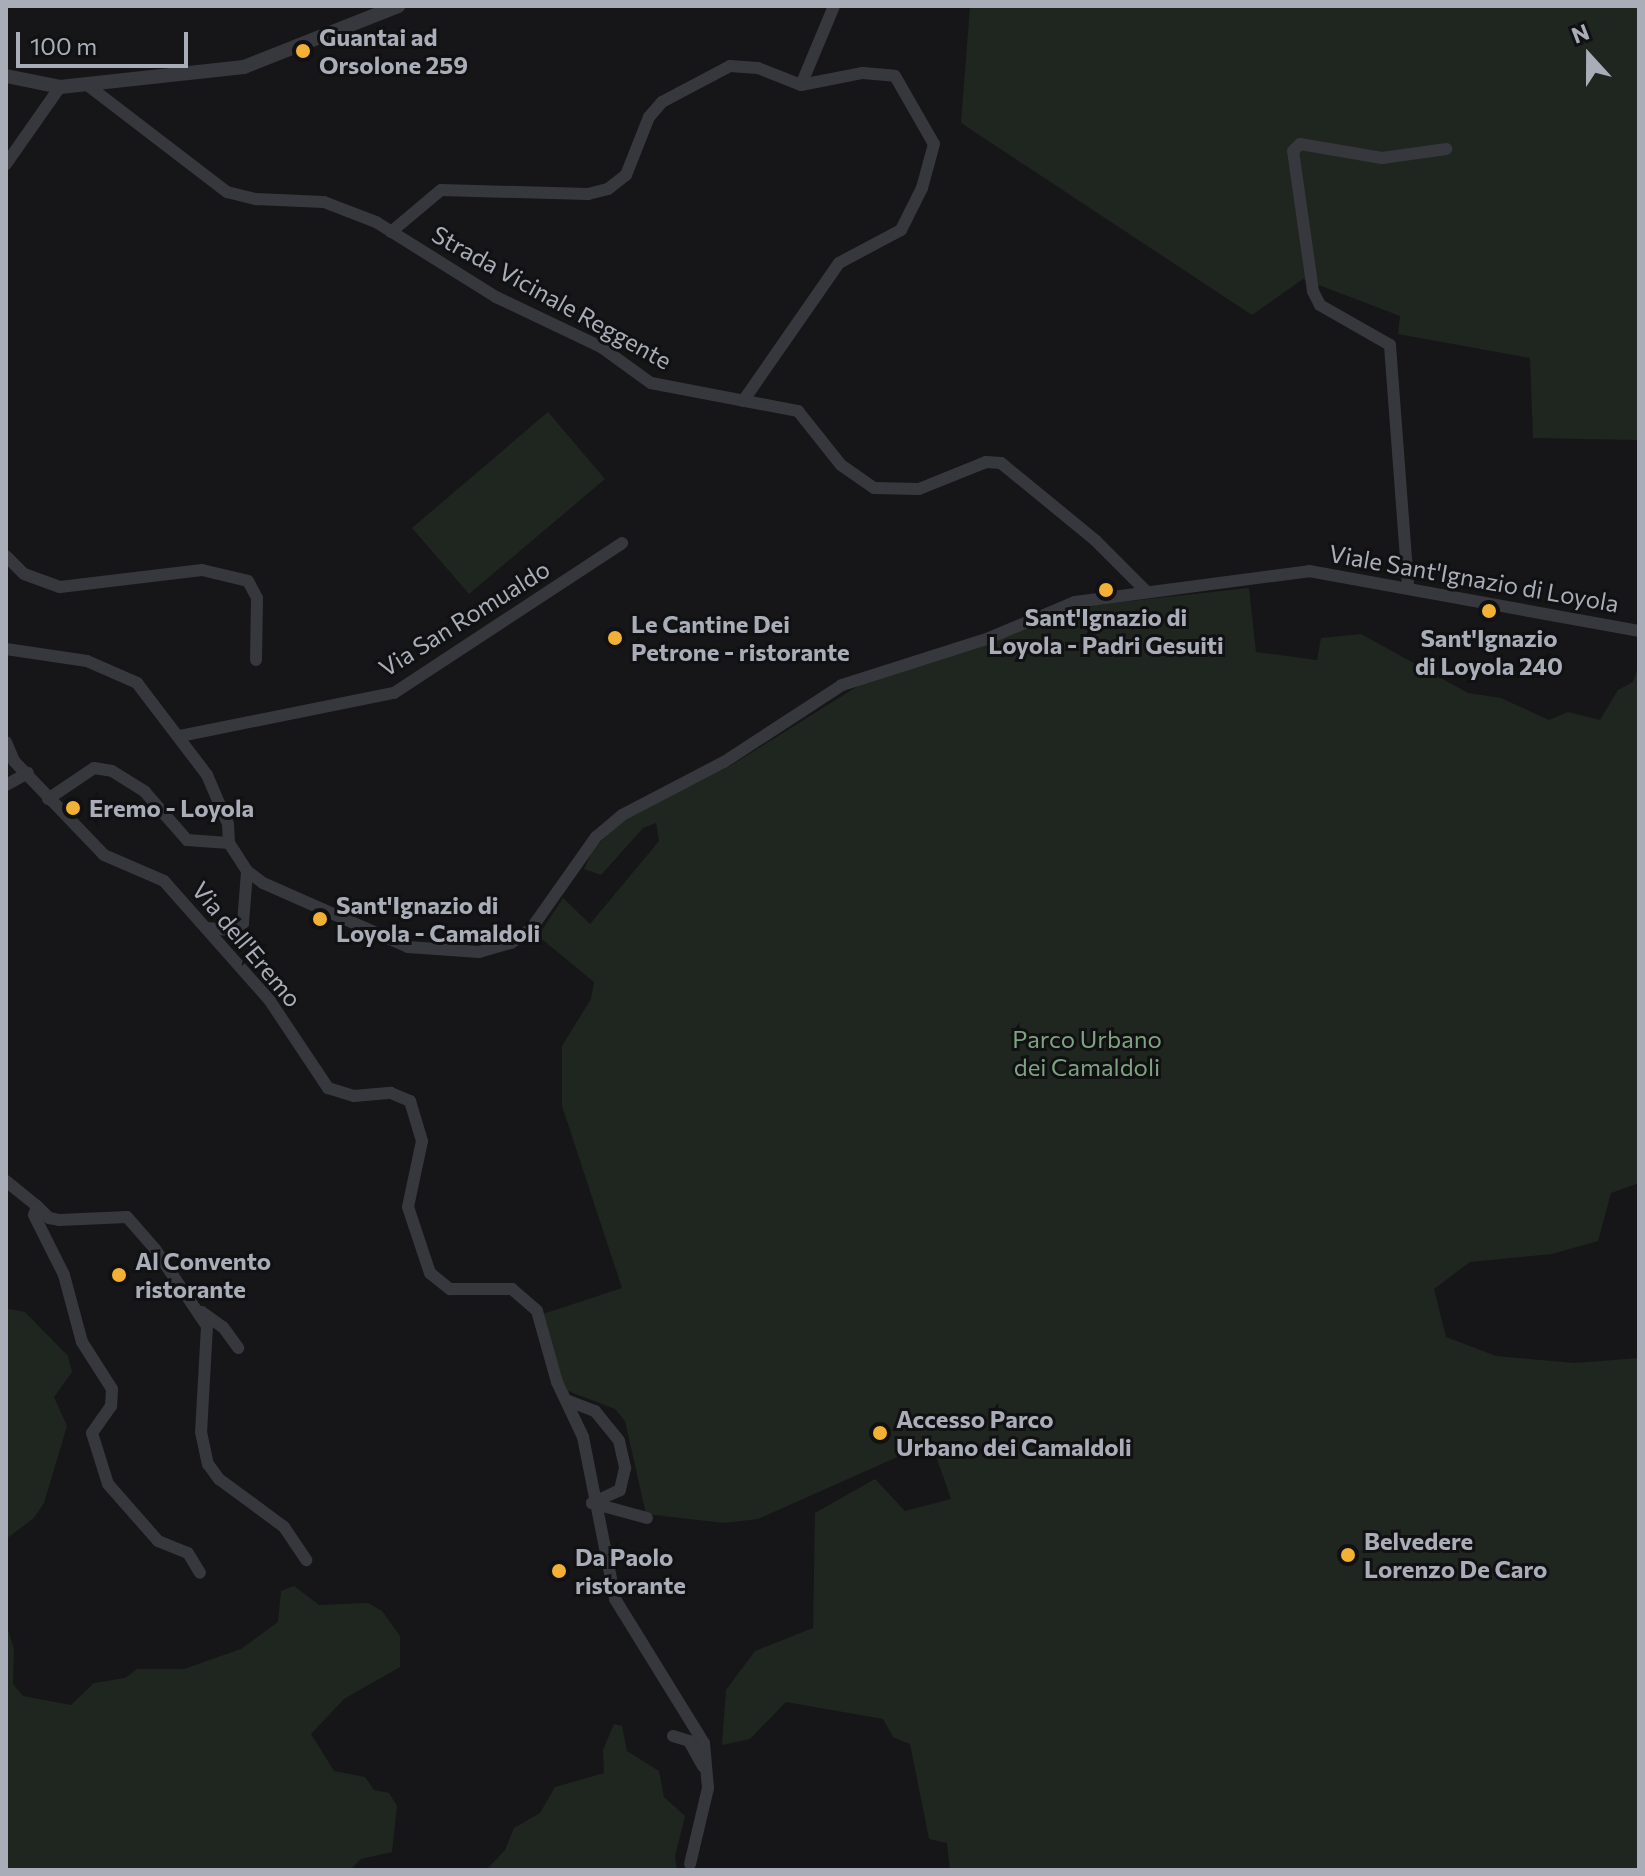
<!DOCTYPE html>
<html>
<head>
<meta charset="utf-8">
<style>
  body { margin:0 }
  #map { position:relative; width:1645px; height:1876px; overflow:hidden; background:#161618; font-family:Commissioner,sans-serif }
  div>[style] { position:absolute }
  .green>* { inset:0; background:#1e261f }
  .minor>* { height:12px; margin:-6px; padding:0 6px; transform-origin:6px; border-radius:6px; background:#37383d }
  .tertiary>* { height:14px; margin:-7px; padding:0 7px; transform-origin:7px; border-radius:7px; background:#37383d }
  .dots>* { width:22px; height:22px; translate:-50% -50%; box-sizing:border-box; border:4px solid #111113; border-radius:50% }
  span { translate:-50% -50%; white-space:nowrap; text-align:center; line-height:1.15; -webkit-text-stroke:6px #111113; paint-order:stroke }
  .poi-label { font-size:24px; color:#a8adb8; font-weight:700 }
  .left { translate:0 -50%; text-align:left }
  .street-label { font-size:24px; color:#a8adb8 }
  .park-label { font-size:24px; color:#7fa381 }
  .frame { position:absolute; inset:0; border:8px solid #a8adb8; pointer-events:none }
  .north { position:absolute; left:1549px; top:16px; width:80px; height:80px; -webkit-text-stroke:6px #111113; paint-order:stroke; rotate:339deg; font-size:22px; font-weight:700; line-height:32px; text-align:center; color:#a8adb8 }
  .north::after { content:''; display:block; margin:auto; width:28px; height:36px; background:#a8adb8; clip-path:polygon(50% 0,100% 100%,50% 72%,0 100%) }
  .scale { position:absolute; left:16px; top:32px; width:172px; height:36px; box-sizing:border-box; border:4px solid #a8adb8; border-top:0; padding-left:10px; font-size:24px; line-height:28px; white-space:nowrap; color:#a8adb8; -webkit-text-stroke:6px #111113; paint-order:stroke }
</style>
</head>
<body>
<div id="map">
  <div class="green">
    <i style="clip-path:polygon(970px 6px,1639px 6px,1639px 440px,1533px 438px,1530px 358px,1398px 334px,1400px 316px,1303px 279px,1252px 315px,961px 123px)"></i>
    <i style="clip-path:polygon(548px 412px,605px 479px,469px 594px,412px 528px)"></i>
    <i style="clip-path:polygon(1249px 588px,1256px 652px,1317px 660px,1321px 638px,1361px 634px,1468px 693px,1501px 698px,1549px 720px,1568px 712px,1600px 720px,1618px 690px,1633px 682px,1639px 665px,1639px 1183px,1611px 1193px,1598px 1241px,1552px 1254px,1470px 1262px,1434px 1289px,1446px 1337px,1496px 1356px,1574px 1363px,1639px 1358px,1639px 1870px,950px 1870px,947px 1843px,929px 1839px,910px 1744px,893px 1737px,883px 1719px,786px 1702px,750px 1739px,722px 1745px,726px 1690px,755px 1651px,813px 1628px,815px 1513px,875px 1479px,905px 1511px,951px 1499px,931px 1442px,758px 1519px,724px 1523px,646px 1514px,625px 1421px,615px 1409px,568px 1391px,561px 1377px,543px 1314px,622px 1288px,562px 1106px,562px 1046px,591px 999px,594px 982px,538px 936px,563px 898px,590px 924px,659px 841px,656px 823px,643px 828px,601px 875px,584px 869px,594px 848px,624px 819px,730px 766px,866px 681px,1094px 605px)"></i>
    <i style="clip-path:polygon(10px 1309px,25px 1312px,68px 1356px,72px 1372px,54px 1397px,67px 1426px,44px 1503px,34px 1518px,6px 1539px,6px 1310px)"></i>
    <i style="clip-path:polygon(294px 1586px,319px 1605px,368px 1603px,382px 1611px,400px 1636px,400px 1667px,344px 1699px,311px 1734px,334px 1771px,365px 1777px,374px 1790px,389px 1793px,397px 1806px,392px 1852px,361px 1859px,350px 1870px,6px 1870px,6px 1624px,14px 1649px,13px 1684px,23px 1696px,71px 1705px,94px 1683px,125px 1678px,137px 1669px,184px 1669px,241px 1649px,278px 1622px,281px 1591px)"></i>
    <i style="clip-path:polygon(614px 1724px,622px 1726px,627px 1751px,659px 1771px,664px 1797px,685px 1816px,675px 1856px,677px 1870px,486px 1870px,505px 1850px,514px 1828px,540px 1813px,555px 1787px,604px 1773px,603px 1750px)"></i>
  </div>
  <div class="minor">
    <i style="left:86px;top:84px;width:178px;rotate:37.5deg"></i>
    <i style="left:227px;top:192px;width:30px;rotate:14deg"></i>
    <i style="left:256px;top:199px;width:68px;rotate:2.5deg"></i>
    <i style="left:324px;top:202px;width:56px;rotate:21deg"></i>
    <i style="left:376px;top:222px;width:142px;rotate:32deg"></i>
    <i style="left:496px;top:297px;width:116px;rotate:25.5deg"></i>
    <i style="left:601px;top:347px;width:62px;rotate:35.8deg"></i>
    <i style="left:651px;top:383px;width:150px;rotate:10.8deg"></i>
    <i style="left:798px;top:411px;width:69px;rotate:51.5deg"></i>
    <i style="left:841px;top:465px;width:40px;rotate:34.9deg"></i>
    <i style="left:874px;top:488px;width:45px;rotate:1.3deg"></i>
    <i style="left:919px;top:489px;width:72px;rotate:-21.9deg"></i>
    <i style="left:986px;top:462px;width:15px;rotate:4deg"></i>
    <i style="left:1001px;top:463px;width:122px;rotate:39.3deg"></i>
    <i style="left:1095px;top:540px;width:72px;rotate:45deg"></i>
    <i style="left:801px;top:85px;width:86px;rotate:-67.3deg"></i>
    <i style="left:6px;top:164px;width:94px;rotate:-55deg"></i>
    <i style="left:391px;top:232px;width:65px;rotate:-40deg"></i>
    <i style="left:441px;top:190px;width:147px;rotate:1.6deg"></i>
    <i style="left:588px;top:194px;width:21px;rotate:-14deg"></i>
    <i style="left:608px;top:189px;width:23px;rotate:-38deg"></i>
    <i style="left:626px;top:175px;width:62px;rotate:-68.4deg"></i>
    <i style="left:649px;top:117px;width:20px;rotate:-49deg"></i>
    <i style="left:662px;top:102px;width:77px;rotate:-27.9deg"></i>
    <i style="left:730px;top:66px;width:28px;rotate:4deg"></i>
    <i style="left:758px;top:68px;width:46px;rotate:21.6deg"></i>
    <i style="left:801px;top:85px;width:63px;rotate:-11deg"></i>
    <i style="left:863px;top:73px;width:32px;rotate:5deg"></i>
    <i style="left:895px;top:76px;width:78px;rotate:60.2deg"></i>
    <i style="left:934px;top:144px;width:46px;rotate:105.3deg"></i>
    <i style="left:922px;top:188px;width:47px;rotate:116.6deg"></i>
    <i style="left:901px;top:230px;width:70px;rotate:152deg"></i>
    <i style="left:839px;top:263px;width:168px;rotate:124.8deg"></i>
    <i style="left:6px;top:556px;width:25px;rotate:45deg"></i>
    <i style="left:24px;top:574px;width:38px;rotate:20deg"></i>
    <i style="left:60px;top:587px;width:143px;rotate:-6.8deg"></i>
    <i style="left:202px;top:570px;width:47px;rotate:13.4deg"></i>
    <i style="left:248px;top:581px;width:19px;rotate:62deg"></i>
    <i style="left:257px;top:598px;width:62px;rotate:90.9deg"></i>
    <i style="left:1408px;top:585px;width:241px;rotate:-94.3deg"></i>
    <i style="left:1390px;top:345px;width:81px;rotate:-150.3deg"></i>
    <i style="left:1320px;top:305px;width:16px;rotate:-117deg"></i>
    <i style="left:1313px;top:291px;width:141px;rotate:-98.1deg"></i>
    <i style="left:1293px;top:151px;width:10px;rotate:-45deg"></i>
    <i style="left:1300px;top:144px;width:83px;rotate:9.7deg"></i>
    <i style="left:1382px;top:158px;width:65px;rotate:-8deg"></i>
    <i style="left:6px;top:649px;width:82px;rotate:8.4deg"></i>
    <i style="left:87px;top:661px;width:55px;rotate:23.7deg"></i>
    <i style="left:137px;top:683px;width:116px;rotate:52.7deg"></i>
    <i style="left:207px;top:775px;width:53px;rotate:66.8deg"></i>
    <i style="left:228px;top:824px;width:19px;rotate:87deg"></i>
    <i style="left:180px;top:736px;width:218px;rotate:-11.4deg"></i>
    <i style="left:394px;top:693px;width:273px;rotate:-33.3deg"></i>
    <i style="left:6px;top:742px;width:21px;rotate:67deg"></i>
    <i style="left:14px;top:761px;width:130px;rotate:46.2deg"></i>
    <i style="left:104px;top:855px;width:65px;rotate:23.4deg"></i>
    <i style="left:164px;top:881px;width:160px;rotate:48.5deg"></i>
    <i style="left:270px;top:1001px;width:105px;rotate:56.3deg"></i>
    <i style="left:328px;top:1088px;width:27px;rotate:17deg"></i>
    <i style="left:354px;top:1096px;width:37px;rotate:-5deg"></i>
    <i style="left:391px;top:1093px;width:21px;rotate:23deg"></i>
    <i style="left:410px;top:1101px;width:42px;rotate:73.3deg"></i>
    <i style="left:422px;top:1141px;width:67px;rotate:102deg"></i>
    <i style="left:408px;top:1207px;width:70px;rotate:71.6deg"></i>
    <i style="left:430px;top:1273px;width:26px;rotate:39deg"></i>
    <i style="left:450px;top:1289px;width:62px"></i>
    <i style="left:512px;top:1289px;width:33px;rotate:41deg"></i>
    <i style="left:537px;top:1311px;width:74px;rotate:74.3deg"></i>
    <i style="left:557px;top:1382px;width:61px;rotate:64.7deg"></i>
    <i style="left:583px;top:1437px;width:165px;rotate:78.8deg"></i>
    <i style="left:615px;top:1599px;width:169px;rotate:58.3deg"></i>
    <i style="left:704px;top:1743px;width:45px;rotate:84.9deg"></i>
    <i style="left:708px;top:1788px;width:78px;rotate:103.3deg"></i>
    <i style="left:6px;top:785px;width:25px;rotate:-29deg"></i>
    <i style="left:48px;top:799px;width:55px;rotate:-34deg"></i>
    <i style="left:94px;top:768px;width:18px;rotate:9deg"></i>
    <i style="left:112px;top:771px;width:39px;rotate:32deg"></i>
    <i style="left:145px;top:792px;width:64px;rotate:48.8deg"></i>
    <i style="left:187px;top:840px;width:42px;rotate:4.1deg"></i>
    <i style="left:229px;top:843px;width:33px;rotate:57deg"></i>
    <i style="left:247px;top:871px;width:20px;rotate:37deg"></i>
    <i style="left:263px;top:883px;width:158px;rotate:23.8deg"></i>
    <i style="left:408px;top:947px;width:71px;rotate:4deg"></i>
    <i style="left:479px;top:952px;width:33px;rotate:-16deg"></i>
    <i style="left:511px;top:943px;width:24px;rotate:-35deg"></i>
    <i style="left:531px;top:929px;width:113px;rotate:-54.8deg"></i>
    <i style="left:596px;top:837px;width:34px;rotate:-40deg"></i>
    <i style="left:622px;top:815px;width:115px;rotate:-27.5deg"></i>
    <i style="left:724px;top:762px;width:141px;rotate:-33.1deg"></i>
    <i style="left:842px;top:685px;width:154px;rotate:-17.7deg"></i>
    <i style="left:989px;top:638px;width:93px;rotate:-22.7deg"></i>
    <i style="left:1075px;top:602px;width:236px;rotate:-7.5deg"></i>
    <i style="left:1309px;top:571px;width:335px;rotate:10.3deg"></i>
    <i style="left:207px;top:928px;width:23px;rotate:5deg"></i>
    <i style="left:230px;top:930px;width:15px;rotate:-28deg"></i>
    <i style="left:243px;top:923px;width:51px;rotate:-85.5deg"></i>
    <i style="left:6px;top:1181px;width:40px;rotate:39deg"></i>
    <i style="left:37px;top:1206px;width:9px;rotate:108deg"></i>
    <i style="left:34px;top:1215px;width:67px;rotate:63.4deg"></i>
    <i style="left:64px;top:1275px;width:69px;rotate:75deg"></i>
    <i style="left:82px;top:1342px;width:56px;rotate:57.4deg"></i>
    <i style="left:112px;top:1389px;width:17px;rotate:93deg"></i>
    <i style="left:111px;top:1406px;width:33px;rotate:125deg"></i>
    <i style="left:92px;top:1433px;width:53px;rotate:72.6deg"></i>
    <i style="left:108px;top:1484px;width:76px;rotate:48.7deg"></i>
    <i style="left:158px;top:1541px;width:32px;rotate:22deg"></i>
    <i style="left:188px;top:1553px;width:23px;rotate:59deg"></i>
    <i style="left:37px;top:1206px;width:17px;rotate:45deg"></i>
    <i style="left:49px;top:1218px;width:10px;rotate:11deg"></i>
    <i style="left:59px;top:1220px;width:68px;rotate:-2.5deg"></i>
    <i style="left:127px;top:1217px;width:43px;rotate:48.8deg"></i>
    <i style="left:155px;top:1249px;width:93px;rotate:56deg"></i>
    <i style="left:207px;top:1326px;width:106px;rotate:93.2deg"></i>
    <i style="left:201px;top:1432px;width:33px;rotate:78deg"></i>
    <i style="left:208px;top:1464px;width:19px;rotate:54deg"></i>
    <i style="left:219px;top:1479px;width:81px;rotate:36.4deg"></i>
    <i style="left:284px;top:1527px;width:40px;rotate:56deg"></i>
    <i style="left:202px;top:1312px;width:26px;rotate:36deg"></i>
    <i style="left:223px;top:1327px;width:26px;rotate:54deg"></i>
    <i style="left:566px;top:1400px;width:31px;rotate:21deg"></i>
    <i style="left:595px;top:1411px;width:38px;rotate:51deg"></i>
    <i style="left:619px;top:1441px;width:28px;rotate:77deg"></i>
    <i style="left:625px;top:1468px;width:23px;rotate:103deg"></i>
    <i style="left:620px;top:1490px;width:31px;rotate:155deg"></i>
    <i style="left:592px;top:1503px;width:57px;rotate:15.3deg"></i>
    <i style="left:673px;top:1736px;width:17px;rotate:17deg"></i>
    <i style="left:689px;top:1741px;width:29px;rotate:61deg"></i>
  </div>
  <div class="tertiary">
    <i style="left:6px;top:76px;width:55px;rotate:11.5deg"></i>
    <i style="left:60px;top:87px;width:185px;rotate:-6.2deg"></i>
    <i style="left:244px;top:67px;width:166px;rotate:-21.6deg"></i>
  </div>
  <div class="dots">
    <i style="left:303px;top:51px;background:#f2b134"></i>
    <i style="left:1106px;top:590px;background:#f2b134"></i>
    <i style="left:1489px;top:611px;background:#f2b134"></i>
    <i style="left:615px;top:638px;background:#f2b134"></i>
    <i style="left:73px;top:808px;background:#f2b134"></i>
    <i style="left:320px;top:919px;background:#f2b134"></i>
    <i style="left:119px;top:1275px;background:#f2b134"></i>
    <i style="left:880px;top:1433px;background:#f2b134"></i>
    <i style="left:1348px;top:1555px;background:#f2b134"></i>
    <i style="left:559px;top:1571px;background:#f2b134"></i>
  </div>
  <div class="poi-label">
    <span class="left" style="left:319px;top:51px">Guantai ad<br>Orsolone 259</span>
    <span style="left:1106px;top:631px">Sant'Ignazio di<br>Loyola - Padri Gesuiti</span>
    <span class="left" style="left:631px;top:638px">Le Cantine Dei<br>Petrone - ristorante</span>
    <span style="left:1489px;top:652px">Sant'Ignazio<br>di Loyola 240</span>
    <span class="left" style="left:89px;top:808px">Eremo - Loyola</span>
    <span class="left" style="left:336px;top:919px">Sant'Ignazio di<br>Loyola - Camaldoli</span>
    <span class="left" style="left:135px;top:1275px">Al Convento<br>ristorante</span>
    <span class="left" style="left:896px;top:1433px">Accesso Parco<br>Urbano dei Camaldoli</span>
    <span class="left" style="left:1364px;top:1555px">Belvedere<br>Lorenzo De Caro</span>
    <span class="left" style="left:575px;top:1571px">Da Paolo<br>ristorante</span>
  </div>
  <div class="street-label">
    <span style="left:552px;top:297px;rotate:29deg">Strada Vicinale Reggente</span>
    <span style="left:1474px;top:578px;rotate:10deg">Viale Sant'Ignazio di Loyola</span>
    <span style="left:464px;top:618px;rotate:-32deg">Via San Romualdo</span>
    <span style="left:247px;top:944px;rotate:50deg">Via dell'Eremo</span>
  </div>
  <div class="park-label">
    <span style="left:1087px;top:1053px">Parco Urbano<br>dei Camaldoli</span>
  </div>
  <div class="frame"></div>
  <div class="north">N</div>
  <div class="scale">100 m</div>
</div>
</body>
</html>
